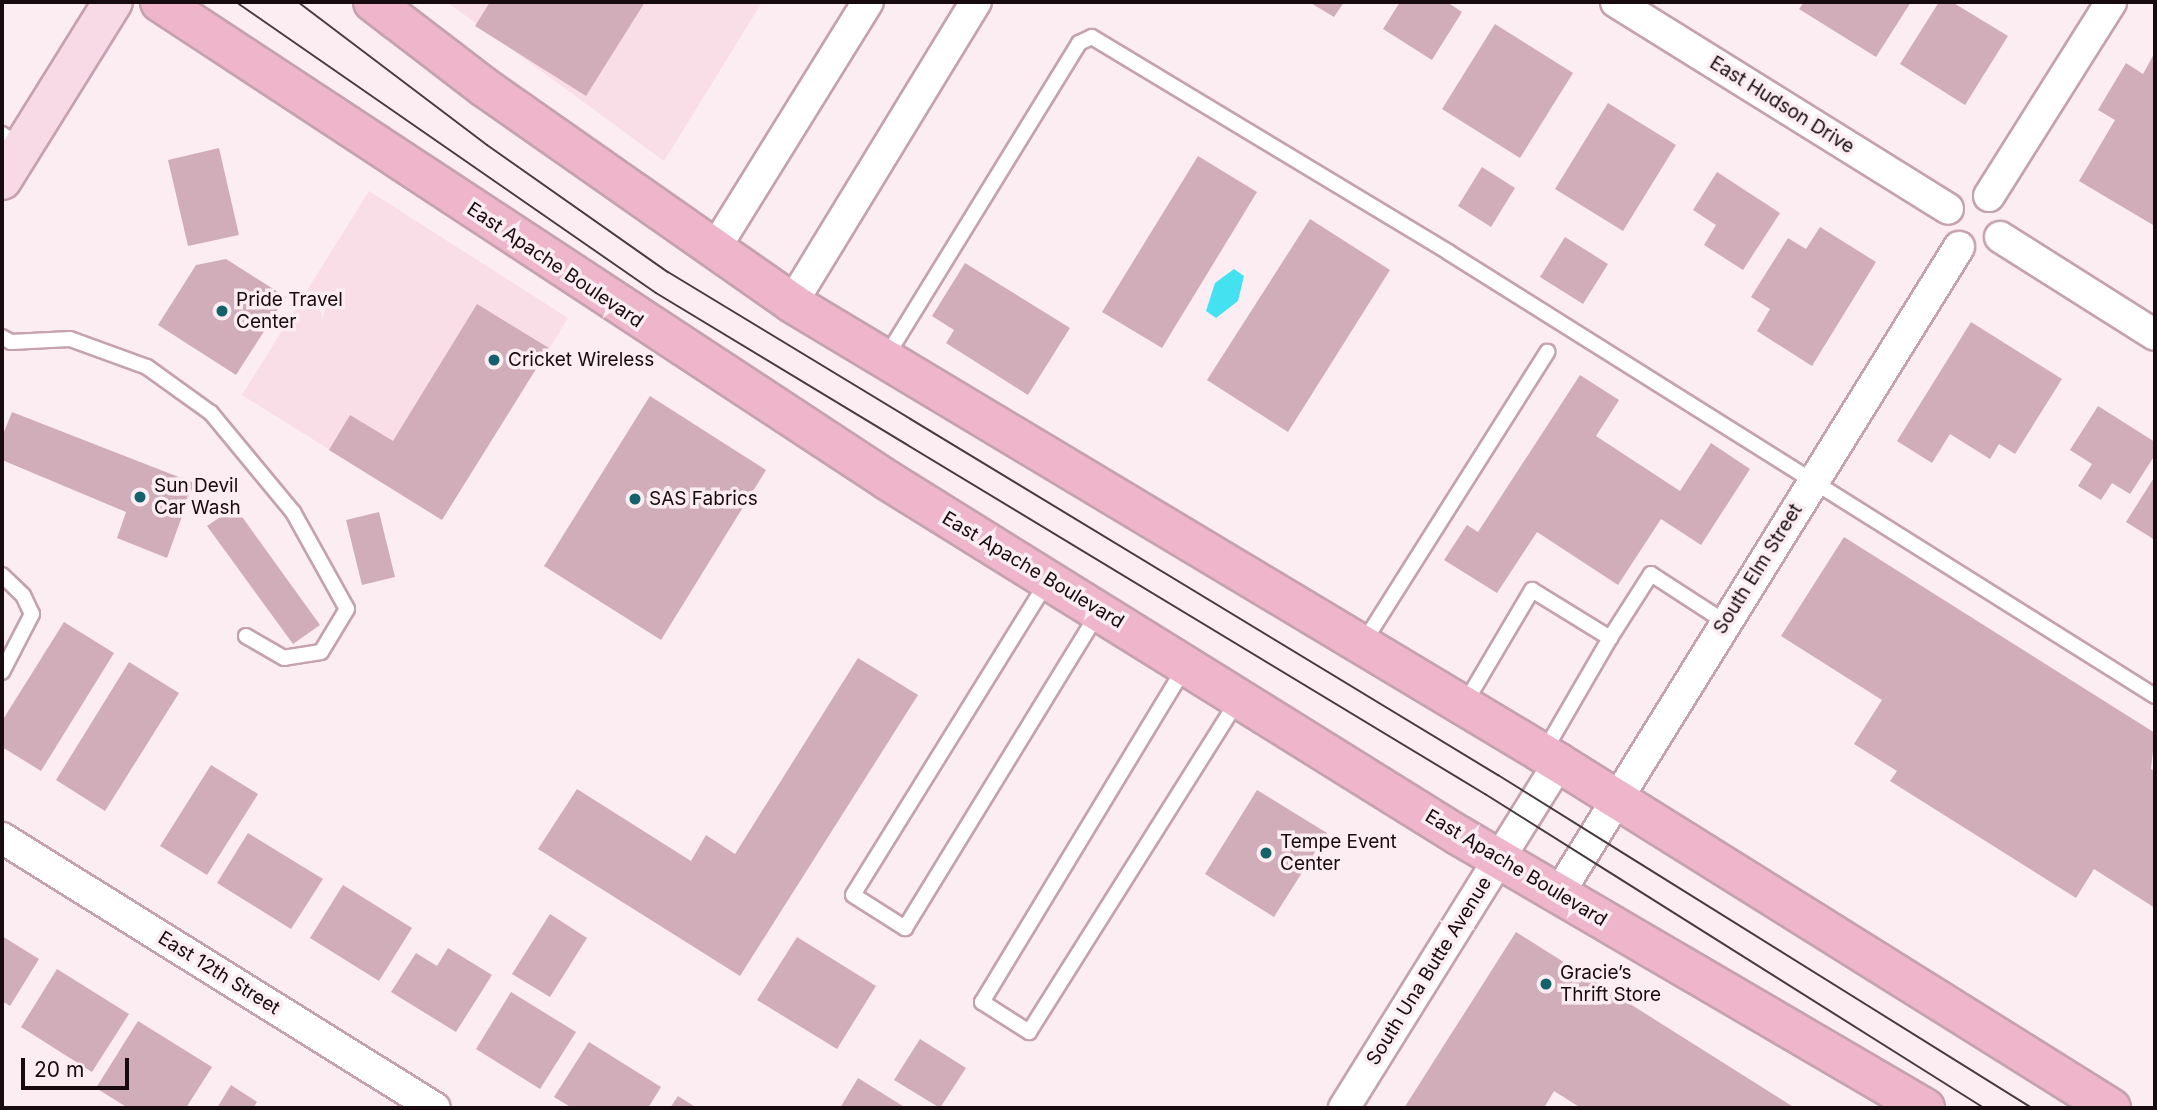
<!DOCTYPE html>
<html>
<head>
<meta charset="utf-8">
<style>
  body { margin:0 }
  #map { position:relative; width:2157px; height:1110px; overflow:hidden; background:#fcedf2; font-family:Inter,sans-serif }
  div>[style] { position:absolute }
  .built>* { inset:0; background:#f9dde7 }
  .water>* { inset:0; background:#44e2f1 }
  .building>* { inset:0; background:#d1adba }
  .roads { filter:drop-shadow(2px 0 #c5a2ae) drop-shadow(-2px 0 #c5a2ae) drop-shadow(0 2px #c5a2ae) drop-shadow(0 -2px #c5a2ae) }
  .service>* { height:14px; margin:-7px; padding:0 7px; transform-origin:7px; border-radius:7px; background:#fff }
  .minor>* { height:30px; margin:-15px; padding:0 15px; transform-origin:15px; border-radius:15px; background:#fff }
  .secondary>* { height:38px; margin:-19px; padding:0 19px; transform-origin:19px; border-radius:19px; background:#f7dae5 }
  .primary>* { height:38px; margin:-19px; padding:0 19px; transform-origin:19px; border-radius:19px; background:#eeb5cb }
  .tram>* { height:2px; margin:-1px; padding:0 1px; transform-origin:1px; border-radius:1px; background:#473b3f }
  .dots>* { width:19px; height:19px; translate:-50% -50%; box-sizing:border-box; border:4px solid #fcedf2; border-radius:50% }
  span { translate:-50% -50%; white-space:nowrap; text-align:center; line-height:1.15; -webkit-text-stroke:7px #fcedf2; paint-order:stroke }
  .street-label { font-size:19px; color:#170b0f }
  .poi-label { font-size:19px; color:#170b0f }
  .left { translate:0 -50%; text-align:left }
  .frame { position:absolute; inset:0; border:4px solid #170b0f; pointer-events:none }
  .scale { position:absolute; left:21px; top:1058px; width:108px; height:32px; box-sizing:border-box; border:4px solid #170b0f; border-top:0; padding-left:9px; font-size:21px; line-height:24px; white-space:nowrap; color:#170b0f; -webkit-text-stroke:5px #fcedf2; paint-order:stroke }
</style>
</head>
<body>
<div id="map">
  <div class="built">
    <i style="clip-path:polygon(447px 2px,762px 2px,664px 161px)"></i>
    <i style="clip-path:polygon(369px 191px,568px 318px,442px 520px,242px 395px)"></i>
  </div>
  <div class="water">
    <i style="clip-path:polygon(1234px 269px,1244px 276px,1238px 301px,1216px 318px,1206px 311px,1215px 283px)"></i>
  </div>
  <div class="building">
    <i style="clip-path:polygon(490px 2px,645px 2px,586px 96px,475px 26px)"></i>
    <i style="clip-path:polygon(1309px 2px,1344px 2px,1334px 17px)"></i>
    <i style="clip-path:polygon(1400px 2px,1447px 2px,1462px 12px,1432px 60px,1383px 29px)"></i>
    <i style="clip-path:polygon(1804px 2px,1911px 2px,1876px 57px,1799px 9px)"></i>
    <i style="clip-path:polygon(1939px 2px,1952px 2px,2008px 36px,1965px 105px,1900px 64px)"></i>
    <i style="clip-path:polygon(1495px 24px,1573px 73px,1520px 158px,1442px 109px)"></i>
    <i style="clip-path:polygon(2155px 52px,2155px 222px,2153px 225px,2079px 181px,2115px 120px,2098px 110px,2126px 63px,2143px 74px)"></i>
    <i style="clip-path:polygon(1608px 103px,1676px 145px,1623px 231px,1555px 189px)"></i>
    <i style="clip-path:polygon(219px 148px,239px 235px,188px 246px,168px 160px)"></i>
    <i style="clip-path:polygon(1198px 156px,1257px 192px,1162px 348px,1102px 312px)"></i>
    <i style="clip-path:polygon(1482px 167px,1515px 188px,1491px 227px,1458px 206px)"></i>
    <i style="clip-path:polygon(1717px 172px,1780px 213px,1743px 270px,1704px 245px,1716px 225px,1693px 210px)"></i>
    <i style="clip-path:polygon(1310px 219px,1390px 270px,1288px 432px,1207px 380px)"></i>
    <i style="clip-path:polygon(1820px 227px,1876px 262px,1812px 366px,1757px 331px,1770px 309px,1751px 297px,1788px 238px,1806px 249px)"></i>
    <i style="clip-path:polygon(1565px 237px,1608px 264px,1583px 304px,1540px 277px)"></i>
    <i style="clip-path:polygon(226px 259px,286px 297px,236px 375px,158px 325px,196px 265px)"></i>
    <i style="clip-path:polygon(965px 263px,1070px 328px,1028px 395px,946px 343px,954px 330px,932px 316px)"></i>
    <i style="clip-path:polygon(477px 304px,549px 348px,442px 520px,329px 450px,350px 415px,393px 441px)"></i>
    <i style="clip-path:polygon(1971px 322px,2062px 379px,2015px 454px,1999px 444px,1990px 459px,1950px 434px,1932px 463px,1897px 441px)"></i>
    <i style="clip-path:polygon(1580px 375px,1619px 400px,1596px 436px,1680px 491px,1711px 443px,1750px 469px,1701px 545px,1661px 519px,1618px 585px,1537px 532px,1497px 593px,1444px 560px,1467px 525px,1478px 532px)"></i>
    <i style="clip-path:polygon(650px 396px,766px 470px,661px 640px,544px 566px)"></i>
    <i style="clip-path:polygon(2098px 406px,2155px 442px,2155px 455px,2130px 494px,2112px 483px,2101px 500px,2078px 486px,2092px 464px,2070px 450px)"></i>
    <i style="clip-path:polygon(12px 412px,194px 483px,167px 558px,117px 538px,126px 512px,2px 460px,2px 437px)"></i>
    <i style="clip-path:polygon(2155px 476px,2155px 540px,2126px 522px)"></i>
    <i style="clip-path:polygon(235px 507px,320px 625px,293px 644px,207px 526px)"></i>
    <i style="clip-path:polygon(379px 512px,395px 577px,362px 585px,346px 520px)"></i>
    <i style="clip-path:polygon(1844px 537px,2155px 733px,2151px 769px,2155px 771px,2155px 908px,2094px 869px,2076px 898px,1890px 781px,1897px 771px,1854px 744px,1882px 700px,1781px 636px)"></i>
    <i style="clip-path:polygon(64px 622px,114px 653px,41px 771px,2px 747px,2px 721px)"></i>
    <i style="clip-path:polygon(858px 658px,918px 695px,740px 976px,538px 849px,577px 789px,691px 861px,706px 835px,735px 854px)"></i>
    <i style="clip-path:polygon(129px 662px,179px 693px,105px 811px,56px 780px)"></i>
    <i style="clip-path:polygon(211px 765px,258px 794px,207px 875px,160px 846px)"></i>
    <i style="clip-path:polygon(1257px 790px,1327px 833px,1274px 917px,1205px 874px)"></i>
    <i style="clip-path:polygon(248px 833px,323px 879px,291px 929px,217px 883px)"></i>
    <i style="clip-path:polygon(343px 885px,412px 928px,379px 981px,310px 938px)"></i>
    <i style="clip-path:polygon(550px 914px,587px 938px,550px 997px,512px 974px)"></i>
    <i style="clip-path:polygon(1516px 932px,1795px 1108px,1581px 1108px,1554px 1091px,1544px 1108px,1404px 1108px)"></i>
    <i style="clip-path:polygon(2px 936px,39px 959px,10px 1006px,2px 1001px)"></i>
    <i style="clip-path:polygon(797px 937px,876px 986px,837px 1049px,757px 1000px)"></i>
    <i style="clip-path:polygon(448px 948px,492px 975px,456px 1032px,391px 992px,416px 953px,437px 966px)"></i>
    <i style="clip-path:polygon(57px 969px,129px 1014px,92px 1072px,21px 1027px)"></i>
    <i style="clip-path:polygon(511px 992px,576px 1032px,540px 1089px,476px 1049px)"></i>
    <i style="clip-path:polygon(138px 1021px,212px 1067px,186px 1108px,128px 1108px,96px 1088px)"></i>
    <i style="clip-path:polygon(920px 1039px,966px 1068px,940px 1108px,894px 1080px)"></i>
    <i style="clip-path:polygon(589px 1042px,661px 1087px,648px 1108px,572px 1108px,554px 1097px)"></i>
    <i style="clip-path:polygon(858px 1078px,906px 1108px,840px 1108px)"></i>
    <i style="clip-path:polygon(231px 1085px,257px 1102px,253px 1108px,217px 1108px)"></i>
    <i style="clip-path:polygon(678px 1096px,697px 1108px,670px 1108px)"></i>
  </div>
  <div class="roads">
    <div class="service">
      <i style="left:2px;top:134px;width:23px;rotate:34deg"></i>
      <i style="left:2px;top:337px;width:10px;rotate:29deg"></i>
      <i style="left:11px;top:342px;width:59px;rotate:-2.9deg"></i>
      <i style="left:70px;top:339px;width:82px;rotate:20deg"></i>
      <i style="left:147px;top:367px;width:79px;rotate:35.7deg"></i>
      <i style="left:211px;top:413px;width:129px;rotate:50.4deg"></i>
      <i style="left:293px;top:512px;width:111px;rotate:60.9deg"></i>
      <i style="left:347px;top:609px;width:50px;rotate:121.2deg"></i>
      <i style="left:321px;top:652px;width:37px;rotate:171deg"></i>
      <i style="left:284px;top:658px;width:44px;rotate:-149.9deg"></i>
      <i style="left:886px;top:357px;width:369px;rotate:-58.4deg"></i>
      <i style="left:1079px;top:43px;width:14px;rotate:-25deg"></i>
      <i style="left:1092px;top:37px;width:416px;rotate:31.1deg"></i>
      <i style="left:1448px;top:252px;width:835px;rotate:32.13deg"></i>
      <i style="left:2px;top:575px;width:29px;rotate:44deg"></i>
      <i style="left:23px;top:595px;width:21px;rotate:65deg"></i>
      <i style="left:32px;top:614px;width:65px;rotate:117.3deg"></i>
      <i style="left:1047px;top:582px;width:368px;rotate:121.8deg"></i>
      <i style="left:853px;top:895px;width:62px;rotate:32.4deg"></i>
      <i style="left:905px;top:928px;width:369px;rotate:-58.5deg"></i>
      <i style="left:1610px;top:638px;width:76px;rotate:-57.4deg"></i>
      <i style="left:1651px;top:574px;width:88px;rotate:33deg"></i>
      <i style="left:1362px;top:645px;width:347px;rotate:-57.7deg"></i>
      <i style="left:1185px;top:667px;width:392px;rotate:121.2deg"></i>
      <i style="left:982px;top:1002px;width:56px;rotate:32.6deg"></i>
      <i style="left:1029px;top:1032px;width:394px;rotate:-57.8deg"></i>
      <i style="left:1464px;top:705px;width:134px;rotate:-59.4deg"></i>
      <i style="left:1532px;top:590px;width:92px;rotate:31.6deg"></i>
      <i style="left:1610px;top:638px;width:132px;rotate:120.1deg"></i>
    </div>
    <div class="minor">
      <i style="left:1616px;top:2px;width:391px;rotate:31.9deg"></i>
      <i style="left:1989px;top:196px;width:229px;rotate:-57.8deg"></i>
      <i style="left:2000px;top:237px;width:183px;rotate:32.3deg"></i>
      <i style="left:714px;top:250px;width:292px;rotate:-58.2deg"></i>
      <i style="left:792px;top:303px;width:353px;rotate:-58.6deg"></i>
      <i style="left:2px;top:838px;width:510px;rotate:31.95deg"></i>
      <i style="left:1559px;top:893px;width:760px;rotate:-58.23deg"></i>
      <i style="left:1344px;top:1108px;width:407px;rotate:-58.1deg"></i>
    </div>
    <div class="secondary">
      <i style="left:2px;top:180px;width:210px;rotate:-58.1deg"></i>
    </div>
    <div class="primary">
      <i style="left:160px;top:2px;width:870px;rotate:33.32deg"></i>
      <i style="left:887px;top:480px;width:672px;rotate:31.87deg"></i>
      <i style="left:1458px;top:835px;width:541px;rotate:30.31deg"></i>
      <i style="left:373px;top:2px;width:140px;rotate:37.4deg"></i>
      <i style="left:484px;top:87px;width:376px;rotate:35deg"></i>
      <i style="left:792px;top:303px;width:894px;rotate:30.95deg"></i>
      <i style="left:1559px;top:763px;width:651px;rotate:32.01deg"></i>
    </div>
  </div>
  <div class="tram">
    <i style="left:236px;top:2px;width:511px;rotate:34.72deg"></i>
    <i style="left:656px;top:293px;width:969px;rotate:31.15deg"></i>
    <i style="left:1485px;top:794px;width:590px;rotate:32.18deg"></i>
    <i style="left:298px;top:2px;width:237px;rotate:37.1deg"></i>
    <i style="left:487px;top:145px;width:221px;rotate:35.1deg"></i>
    <i style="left:668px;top:272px;width:971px;rotate:31.22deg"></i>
    <i style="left:1498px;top:775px;width:629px;rotate:31.95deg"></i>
  </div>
  <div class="dots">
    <i style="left:222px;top:311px;background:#136269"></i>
    <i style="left:494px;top:360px;background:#136269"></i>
    <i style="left:140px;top:497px;background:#136269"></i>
    <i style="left:635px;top:499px;background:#136269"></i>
    <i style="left:1266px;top:853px;background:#136269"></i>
    <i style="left:1546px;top:984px;background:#136269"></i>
  </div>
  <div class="street-label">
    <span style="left:1782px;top:105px;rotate:32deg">East Hudson Drive</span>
    <span style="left:555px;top:265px;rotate:34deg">East Apache Boulevard</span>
    <span style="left:1758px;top:569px;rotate:-58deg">South Elm Street</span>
    <span style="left:1033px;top:570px;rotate:31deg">East Apache Boulevard</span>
    <span style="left:1516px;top:868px;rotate:31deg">East Apache Boulevard</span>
    <span style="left:1429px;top:971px;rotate:-58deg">South Una Butte Avenue</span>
    <span style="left:219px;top:973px;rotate:32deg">East 12th Street</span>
  </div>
  <div class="poi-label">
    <span class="left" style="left:236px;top:311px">Pride Travel<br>Center</span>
    <span class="left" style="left:508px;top:360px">Cricket Wireless</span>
    <span class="left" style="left:154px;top:497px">Sun Devil<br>Car Wash</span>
    <span class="left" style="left:649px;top:499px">SAS Fabrics</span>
    <span class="left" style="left:1280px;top:853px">Tempe Event<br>Center</span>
    <span class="left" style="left:1560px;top:984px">Gracie’s<br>Thrift Store</span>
  </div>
  <div class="frame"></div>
  <div class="scale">20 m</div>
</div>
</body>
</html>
